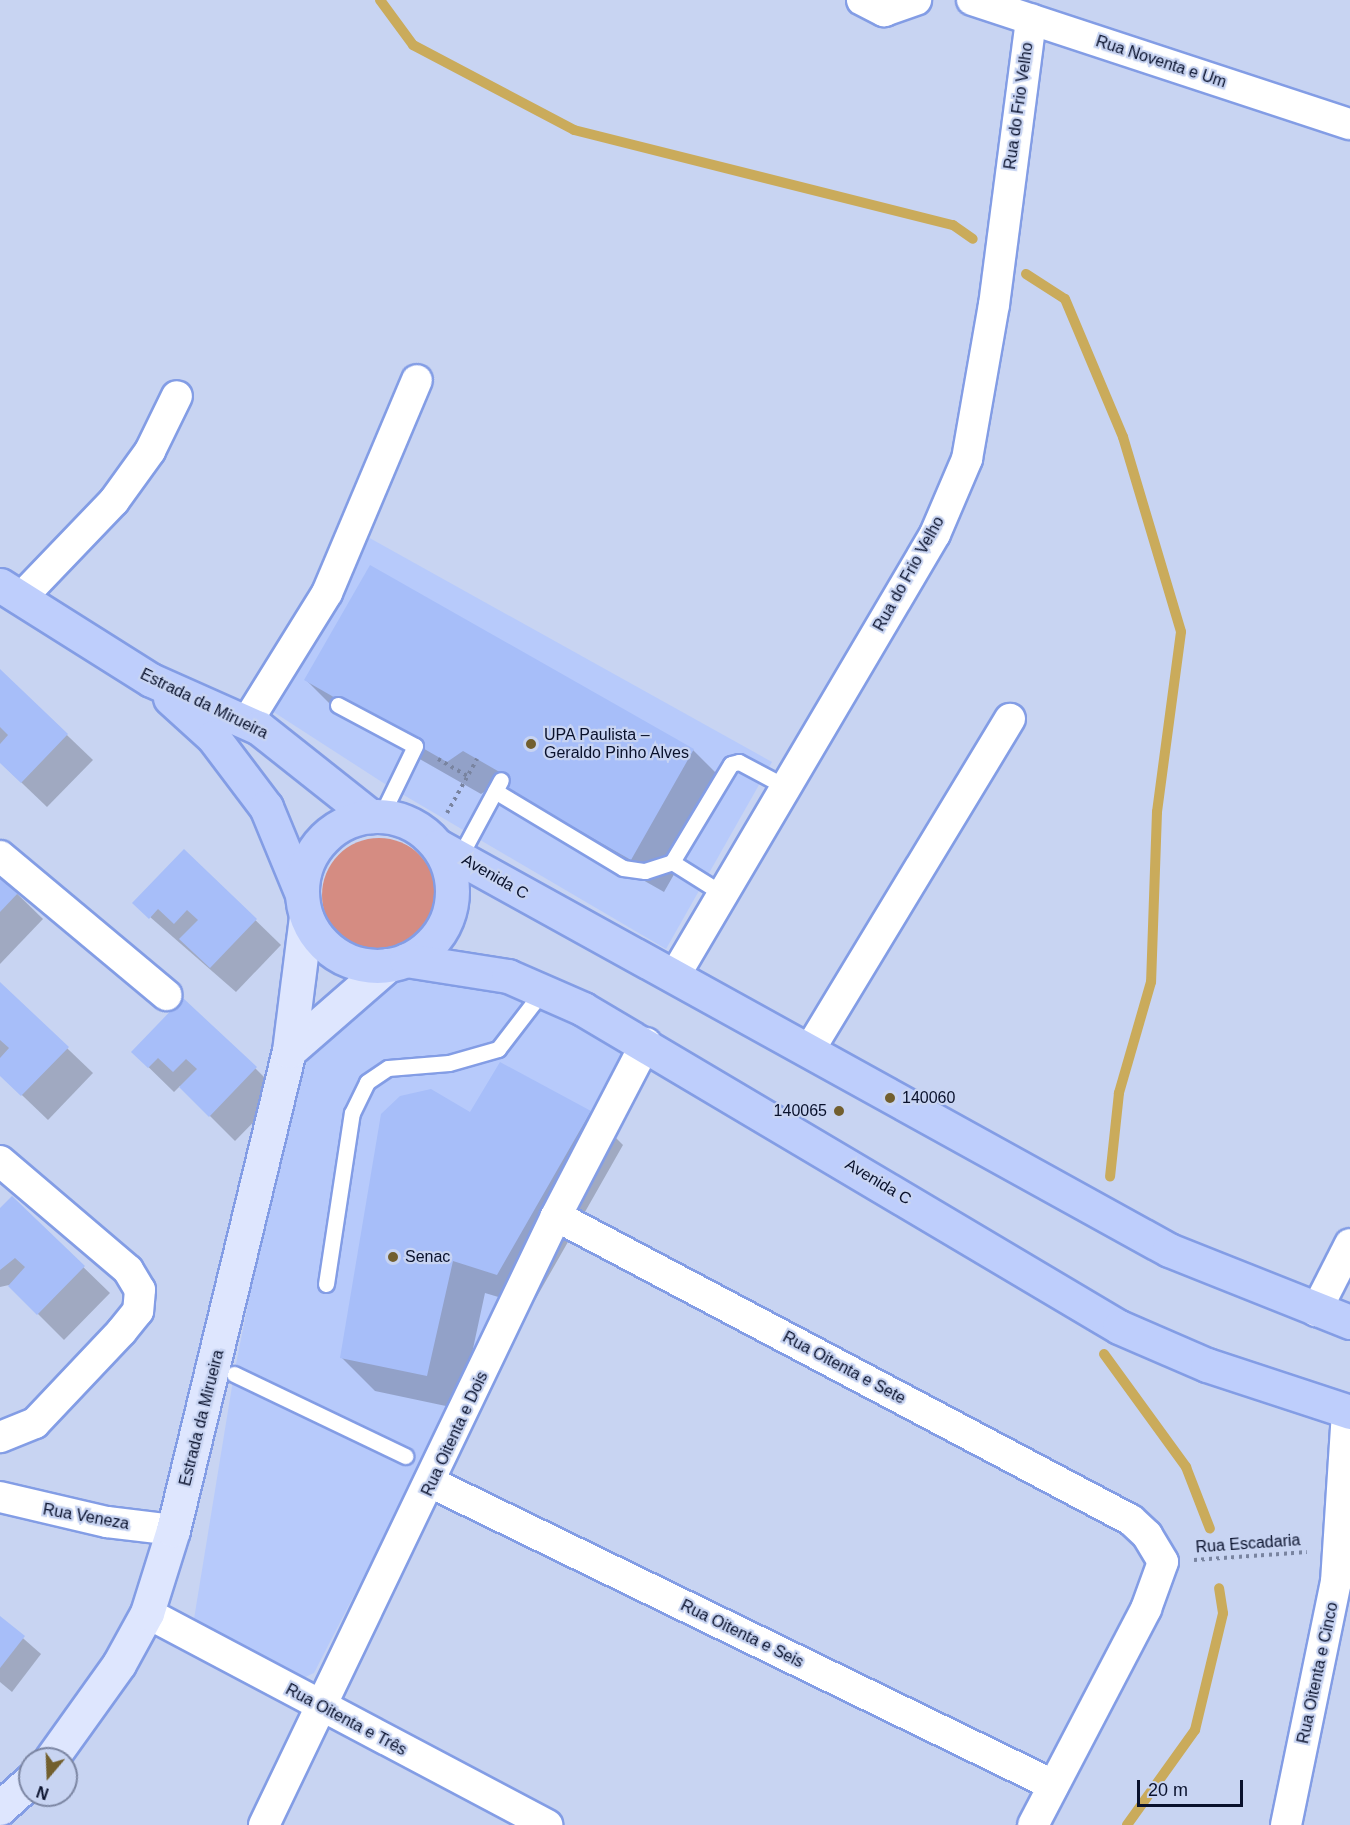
<!DOCTYPE html>
<html>
<head>
<meta charset="utf-8">
<style>
  body { margin:0 }
  #map { position:relative; width:1350px; height:1825px; overflow:hidden; background:#c8d4f2; font-family:Arial,sans-serif }
  div>[style] { position:absolute }
  .built>* { inset:0; background:#b7cafb }
  .green>* { inset:0; background:#d58c82 }
  .round { border-radius:50% }
  .shadow>* { inset:0; background:#0003 }
  .stream>* { height:10px; margin:-5px; padding:0 5px; transform-origin:5px; border-radius:5px; background:#caab5b }
  .building>* { inset:0; background:#a7bef9 }
  .path>* { height:4px; margin-top:-2px; transform-origin:0; background:repeating-linear-gradient(90deg,#7984a0 0 3px,transparent 0 7.5px) }
  .roads { filter:drop-shadow(2px 0 #839de5) drop-shadow(-2px 0 #839de5) drop-shadow(0 2px #839de5) drop-shadow(0 -2px #839de5) }
  .service>* { height:15px; margin:-7.5px; padding:0 7.5px; transform-origin:7.5px; border-radius:7.5px; background:#fff }
  .minor>* { height:30px; margin:-15px; padding:0 15px; transform-origin:15px; border-radius:15px; background:#fff }
  .secondary>* { height:33px; margin:-16.5px; padding:0 16.5px; transform-origin:16.5px; border-radius:16.5px; background:#dee6fe }
  .primary>* { height:33px; margin:-16.5px; padding:0 16.5px; transform-origin:16.5px; border-radius:16.5px; background:#becefc }
  .primary>.ring { margin:-16.5px; padding:0; box-sizing:content-box; background:none; border:33px solid #becefc; border-radius:50% }
  .dots>* { width:16px; height:16px; translate:-50% -50%; box-sizing:border-box; border:3px solid #c8d4f2; border-radius:50% }
  span { translate:-50% -50%; white-space:nowrap; text-align:center; line-height:1.15; -webkit-text-stroke:4.5px #c8d4f2; paint-order:stroke }
  .street-label { font-size:16px; color:#09112c }
  .poi-label { font-size:16px; color:#09112c }
  .left { translate:0 -50%; text-align:left }
  .right { translate:-100% -50%; text-align:right }
  .north { position:absolute; left:18px; top:1747px; width:60px; height:60px; box-sizing:border-box; background:#c8d4f2; border:2px solid #7c86a3; border-radius:50%; rotate:199deg; font-size:16px; font-weight:700; line-height:24px; text-align:center; color:#09112c }
  .north::after { content:''; display:block; margin:auto; width:21px; height:27px; background:#725f2e; clip-path:polygon(50% 0,100% 100%,50% 72%,0 100%) }
  .scale { position:absolute; left:1137px; top:1780px; width:106px; height:27px; box-sizing:border-box; border:3px solid #09112c; border-top:0; padding-left:8px; font-size:18px; line-height:21px; white-space:nowrap; color:#09112c; -webkit-text-stroke:4px #c8d4f2; paint-order:stroke }
</style>
</head>
<body>
<div id="map">
  <div class="built">
    <i style="clip-path:polygon(366px 536px,772px 762px,666px 949px,385px 784px,272px 711px)"></i>
    <i style="clip-path:polygon(405px 974px,449px 974px,534px 1002px,626px 1050px,627px 1064px,314px 1673px,301px 1679px,194px 1619px,234px 1374px,292px 1084px,318px 1047px,372px 993px)"></i>
  </div>
  <div class="green">
    <i class="round" style="left:322px;top:838px;width:114px;height:114px"></i>
  </div>
  <div class="shadow">
    <i style="clip-path:polygon(0 671px,93px 760px,47px 807px,0 762px)"></i>
    <i style="clip-path:polygon(306px 680px,693px 750px,726px 783px,664px 892px,539px 821px,497px 784px,481px 794px,339px 713px)"></i>
    <i style="clip-path:polygon(184px 851px,281px 945px,236px 992px,134px 903px)"></i>
    <i style="clip-path:polygon(0 877px,43px 919px,0 964px)"></i>
    <i style="clip-path:polygon(0 984px,93px 1073px,48px 1120px,0 1074px)"></i>
    <i style="clip-path:polygon(133px 1052px,255px 1068px,281px 1094px,235px 1141px,180px 1086px,174px 1092px)"></i>
    <i style="clip-path:polygon(590px 1112px,623px 1145px,531px 1307px,485px 1293px,460px 1409px,375px 1391px,342px 1358px,471px 1114px)"></i>
    <i style="clip-path:polygon(12px 1198px,110px 1293px,64px 1340px,9px 1285px,0 1287px,0 1210px)"></i>
    <i style="clip-path:polygon(0 1618px,41px 1654px,12px 1692px,0 1682px)"></i>
  </div>
  <div class="stream">
    <i style="left:380px;top:0;width:56px;rotate:53.7deg"></i>
    <i style="left:413px;top:45px;width:182px;rotate:27.8deg"></i>
    <i style="left:574px;top:130px;width:391px;rotate:14.1deg"></i>
    <i style="left:953px;top:225px;width:24px;rotate:35deg"></i>
    <i style="left:1026px;top:274px;width:46px;rotate:32.7deg"></i>
    <i style="left:1065px;top:299px;width:150px;rotate:67.2deg"></i>
    <i style="left:1123px;top:437px;width:203px;rotate:73.4deg"></i>
    <i style="left:1181px;top:632px;width:182px;rotate:97.6deg"></i>
    <i style="left:1157px;top:812px;width:170px;rotate:92deg"></i>
    <i style="left:1151px;top:982px;width:116px;rotate:106.1deg"></i>
    <i style="left:1119px;top:1093px;width:84px;rotate:96.1deg"></i>
    <i style="left:1104px;top:1354px;width:140px;rotate:54deg"></i>
    <i style="left:1186px;top:1467px;width:66px;rotate:68.8deg"></i>
    <i style="left:1127px;top:1825px;width:117px;rotate:-54.4deg"></i>
    <i style="left:1195px;top:1730px;width:120px;rotate:-76.5deg"></i>
    <i style="left:1223px;top:1613px;width:25px;rotate:-99deg"></i>
  </div>
  <div class="building">
    <i style="clip-path:polygon(370px 565px,694px 749px,631px 860px,505px 788px,510px 778px,463px 751px,447px 762px,304px 680px)"></i>
    <i style="clip-path:polygon(0 669px,68px 734px,21px 783px,0 763px,0 744px,8px 735px,0 727px)"></i>
    <i style="clip-path:polygon(184px 849px,257px 919px,210px 968px,179px 939px,198px 920px,187px 910px,174px 924px,158px 909px,149px 919px,132px 903px)"></i>
    <i style="clip-path:polygon(0 875px,18px 893px,0 912px)"></i>
    <i style="clip-path:polygon(0 982px,69px 1047px,21px 1096px,0 1076px,0 1058px,9px 1048px,0 1040px)"></i>
    <i style="clip-path:polygon(183px 998px,257px 1067px,209px 1117px,179px 1087px,197px 1069px,186px 1059px,173px 1072px,158px 1058px,148px 1068px,131px 1052px)"></i>
    <i style="clip-path:polygon(500px 1062px,591px 1111px,497px 1275px,453px 1261px,427px 1376px,340px 1358px,381px 1114px,400px 1096px,431px 1089px,470px 1112px)"></i>
    <i style="clip-path:polygon(12px 1196px,85px 1266px,37px 1315px,8px 1286px,25px 1267px,15px 1258px,0 1270px,0 1208px)"></i>
    <i style="clip-path:polygon(0 1616px,25px 1636px,0 1668px)"></i>
  </div>
  <div class="path">
    <i style="left:438px;top:759px;width:34px;rotate:30deg"></i>
    <i style="left:447px;top:813px;width:62px;rotate:-60.9deg"></i>
    <i style="left:1194px;top:1560px;width:113px;rotate:-4deg"></i>
  </div>
  <div class="roads">
    <div class="service">
      <i style="left:338px;top:705px;width:87px;rotate:28deg"></i>
      <i style="left:415px;top:746px;width:78px;rotate:115.9deg"></i>
      <i style="left:495px;top:791px;width:149px;rotate:31deg"></i>
      <i style="left:623px;top:868px;width:22px;rotate:8deg"></i>
      <i style="left:645px;top:871px;width:28px;rotate:-18deg"></i>
      <i style="left:672px;top:862px;width:114px;rotate:-59deg"></i>
      <i style="left:731px;top:764px;width:8px;rotate:-14deg"></i>
      <i style="left:739px;top:762px;width:53px;rotate:28deg"></i>
      <i style="left:460px;top:856px;width:86px;rotate:-61.7deg"></i>
      <i style="left:672px;top:862px;width:60px;rotate:32.1deg"></i>
      <i style="left:326px;top:1284px;width:173px;rotate:-81.4deg"></i>
      <i style="left:352px;top:1113px;width:34px;rotate:-64deg"></i>
      <i style="left:367px;top:1082px;width:25px;rotate:-34deg"></i>
      <i style="left:388px;top:1068px;width:61px;rotate:-4.7deg"></i>
      <i style="left:449px;top:1063px;width:51px;rotate:-15.9deg"></i>
      <i style="left:498px;top:1049px;width:59px;rotate:-52.5deg"></i>
      <i style="left:234px;top:1374px;width:190px;rotate:25.6deg"></i>
    </div>
    <div class="minor">
      <i style="left:862px;top:0;width:25px;rotate:27deg"></i>
      <i style="left:884px;top:11px;width:34px;rotate:-19deg"></i>
      <i style="left:972px;top:0;width:398px;rotate:18.2deg"></i>
      <i style="left:20px;top:599px;width:136px;rotate:-46.2deg"></i>
      <i style="left:114px;top:501px;width:62px;rotate:-54.2deg"></i>
      <i style="left:150px;top:451px;width:61px;rotate:-63.9deg"></i>
      <i style="left:247px;top:722px;width:152px;rotate:-58.2deg"></i>
      <i style="left:327px;top:593px;width:231px;rotate:-67.1deg"></i>
      <i style="left:0;top:856px;width:217px;rotate:39.9deg"></i>
      <i style="left:674px;top:977px;width:514px;rotate:-59.49deg"></i>
      <i style="left:935px;top:534px;width:82px;rotate:-66.9deg"></i>
      <i style="left:967px;top:459px;width:156px;rotate:-80.1deg"></i>
      <i style="left:994px;top:305px;width:288px;rotate:-82.6deg"></i>
      <i style="left:810px;top:1049px;width:386px;rotate:-58.8deg"></i>
      <i style="left:0;top:1161px;width:168px;rotate:40.4deg"></i>
      <i style="left:128px;top:1270px;width:23px;rotate:59deg"></i>
      <i style="left:140px;top:1290px;width:21px;rotate:95deg"></i>
      <i style="left:138px;top:1311px;width:26px;rotate:129deg"></i>
      <i style="left:122px;top:1331px;width:127px;rotate:133.4deg"></i>
      <i style="left:35px;top:1423px;width:38px;rotate:158deg"></i>
      <i style="left:556px;top:1216px;width:650px;rotate:27.87deg"></i>
      <i style="left:1131px;top:1520px;width:22px;rotate:43deg"></i>
      <i style="left:1147px;top:1535px;width:31px;rotate:59deg"></i>
      <i style="left:1163px;top:1562px;width:50px;rotate:109.9deg"></i>
      <i style="left:1146px;top:1609px;width:244px;rotate:117.6deg"></i>
      <i style="left:1316px;top:1311px;width:75px;rotate:-63.1deg"></i>
      <i style="left:432px;top:1483px;width:691px;rotate:25.93deg"></i>
      <i style="left:0;top:1497px;width:110px;rotate:13.2deg"></i>
      <i style="left:107px;top:1522px;width:66px;rotate:6.9deg"></i>
      <i style="left:147px;top:1613px;width:453px;rotate:27.9deg"></i>
      <i style="left:264px;top:1825px;width:675px;rotate:-64.38deg"></i>
      <i style="left:556px;top:1216px;width:195px;rotate:-62.5deg"></i>
      <i style="left:1286px;top:1825px;width:248px;rotate:-78.4deg"></i>
      <i style="left:1336px;top:1582px;width:170px;rotate:-86.3deg"></i>
    </div>
    <div class="secondary">
      <i style="left:289px;top:1051px;width:131px;rotate:-41deg"></i>
      <i style="left:51px;top:1759px;width:117px;rotate:-54.4deg"></i>
      <i style="left:119px;top:1664px;width:58px;rotate:-61.2deg"></i>
      <i style="left:147px;top:1613px;width:87px;rotate:-72.6deg"></i>
      <i style="left:173px;top:1530px;width:493px;rotate:-76.4deg"></i>
      <i style="left:289px;top:1051px;width:135px;rotate:-82.8deg"></i>
      <i style="left:0;top:1808px;width:40px;rotate:-42deg"></i>
    </div>
    <div class="primary">
      <i style="left:0;top:585px;width:178px;rotate:32.2deg"></i>
      <i style="left:151px;top:680px;width:118px;rotate:24deg"></i>
      <i style="left:259px;top:728px;width:142px;rotate:38.4deg"></i>
      <i style="left:170px;top:698px;width:58px;rotate:42.2deg"></i>
      <i style="left:213px;top:737px;width:88px;rotate:52.9deg"></i>
      <i style="left:266px;top:807px;width:92px;rotate:67.6deg"></i>
      <i class="ring" style="left:302px;top:816px;width:117px;height:117px"></i>
      <i style="left:438px;top:846px;width:835px;rotate:28.93deg"></i>
      <i style="left:1169px;top:1250px;width:195px;rotate:21.7deg"></i>
      <i style="left:406px;top:960px;width:103px;rotate:8.9deg"></i>
      <i style="left:508px;top:976px;width:82px;rotate:23.7deg"></i>
      <i style="left:583px;top:1009px;width:623px;rotate:30.68deg"></i>
      <i style="left:1119px;top:1327px;width:96px;rotate:23.4deg"></i>
      <i style="left:1207px;top:1365px;width:151px;rotate:18.2deg"></i>
    </div>
  </div>
  <div class="dots">
    <i style="left:531px;top:744px;background:#725f2e"></i>
    <i style="left:890px;top:1098px;background:#725f2e"></i>
    <i style="left:839px;top:1111px;background:#725f2e"></i>
    <i style="left:393px;top:1257px;background:#725f2e"></i>
  </div>
  <div class="street-label">
    <span style="left:1161px;top:62px;rotate:18deg">Rua Noventa e Um</span>
    <span style="left:1019px;top:106px;rotate:-82deg">Rua do Frio Velho</span>
    <span style="left:909px;top:574px;rotate:-61deg">Rua do Frio Velho</span>
    <span style="left:204px;top:704px;rotate:26deg">Estrada da Mirueira</span>
    <span style="left:495px;top:877px;rotate:30deg">Avenida C</span>
    <span style="left:878px;top:1182px;rotate:31deg">Avenida C</span>
    <span style="left:844px;top:1368px;rotate:28deg">Rua Oitenta e Sete</span>
    <span style="left:202px;top:1418px;rotate:-76deg">Estrada da Mirueira</span>
    <span style="left:455px;top:1434px;rotate:-65deg">Rua Oitenta e Dois</span>
    <span style="left:86px;top:1517px;rotate:10deg">Rua Veneza</span>
    <span style="left:1248px;top:1544px;rotate:-4deg">Rua Escadaria</span>
    <span style="left:742px;top:1634px;rotate:26deg">Rua Oitenta e Seis</span>
    <span style="left:1318px;top:1673px;rotate:-78deg">Rua Oitenta e Cinco</span>
    <span style="left:346px;top:1720px;rotate:28deg">Rua Oitenta e Três</span>
  </div>
  <div class="poi-label">
    <span class="left" style="left:544px;top:744px">UPA Paulista –<br>Geraldo Pinho Alves</span>
    <span class="left" style="left:902px;top:1098px">140060</span>
    <span class="right" style="left:827px;top:1111px">140065</span>
    <span class="left" style="left:405px;top:1257px">Senac</span>
  </div>
  <div class="north">N</div>
  <div class="scale">20 m</div>
</div>
</body>
</html>
